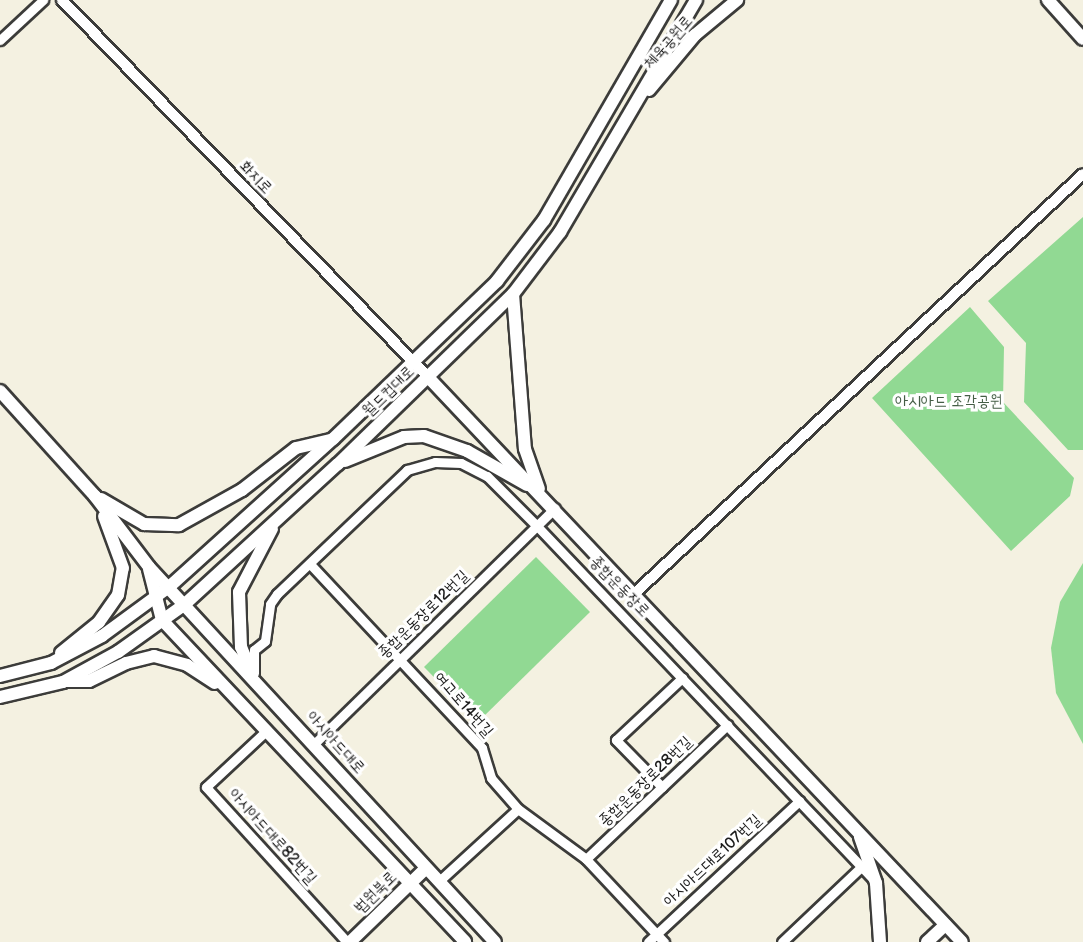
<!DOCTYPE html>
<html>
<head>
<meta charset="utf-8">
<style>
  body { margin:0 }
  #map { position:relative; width:1083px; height:942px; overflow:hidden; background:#f4f1e1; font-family:"Balsamiq Sans","Poor Story",sans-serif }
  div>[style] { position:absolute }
  .green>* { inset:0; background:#91d993 }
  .roads { filter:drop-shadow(2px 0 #3c3c3a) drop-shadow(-2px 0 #3c3c3a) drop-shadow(0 2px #3c3c3a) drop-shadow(0 -2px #3c3c3a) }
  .minor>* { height:9px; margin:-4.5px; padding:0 4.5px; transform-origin:4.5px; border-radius:4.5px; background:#fff }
  .tertiary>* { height:10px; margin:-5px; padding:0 5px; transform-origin:5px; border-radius:5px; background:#fff }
  .secondary>* { height:12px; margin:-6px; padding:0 6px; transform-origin:6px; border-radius:6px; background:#fff }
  span { translate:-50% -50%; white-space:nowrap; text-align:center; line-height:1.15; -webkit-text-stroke:6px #fff; paint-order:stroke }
  .street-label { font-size:16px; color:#1c1c1c }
  .park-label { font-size:16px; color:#455e46 }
</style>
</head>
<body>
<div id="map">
  <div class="green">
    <i style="clip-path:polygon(1083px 217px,1083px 450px,1068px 450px,1024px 402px,1026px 343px,988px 301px)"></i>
    <i style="clip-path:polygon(970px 307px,1004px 347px,1003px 402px,1074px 478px,1070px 496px,1011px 551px,872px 398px)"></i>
    <i style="clip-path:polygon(536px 557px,590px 612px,478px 722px,424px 667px)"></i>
    <i style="clip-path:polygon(1083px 563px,1083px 744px,1056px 693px,1051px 648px,1060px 602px)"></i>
  </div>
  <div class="roads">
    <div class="minor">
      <i style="left:0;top:40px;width:59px;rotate:-42.9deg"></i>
      <i style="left:310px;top:564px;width:252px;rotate:46.9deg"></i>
      <i style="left:482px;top:748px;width:31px;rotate:73deg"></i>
      <i style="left:491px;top:778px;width:41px;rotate:48.9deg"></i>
      <i style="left:518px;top:809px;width:84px;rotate:36.3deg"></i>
      <i style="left:586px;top:859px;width:114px;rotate:46.8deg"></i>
      <i style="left:254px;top:673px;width:23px;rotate:-90deg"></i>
      <i style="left:254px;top:650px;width:14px;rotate:-39deg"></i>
      <i style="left:265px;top:641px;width:37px;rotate:-82deg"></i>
      <i style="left:270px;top:604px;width:12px;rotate:-55deg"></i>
      <i style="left:277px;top:594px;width:180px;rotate:-43.6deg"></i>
      <i style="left:407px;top:470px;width:29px;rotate:-16deg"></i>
      <i style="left:435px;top:462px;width:26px;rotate:2deg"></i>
      <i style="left:461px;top:463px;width:29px;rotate:27deg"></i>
      <i style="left:487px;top:476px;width:71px;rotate:45deg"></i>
      <i style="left:537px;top:526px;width:489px;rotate:46.4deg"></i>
      <i style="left:266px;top:731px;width:82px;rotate:137deg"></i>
      <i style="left:206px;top:787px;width:210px;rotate:47.7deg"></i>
      <i style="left:314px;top:744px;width:337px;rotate:-44.4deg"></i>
      <i style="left:662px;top:787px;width:66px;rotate:-134.4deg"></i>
      <i style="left:616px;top:740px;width:91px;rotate:-43.2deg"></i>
      <i style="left:586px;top:859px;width:195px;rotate:-43.5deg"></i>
      <i style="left:438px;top:882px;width:108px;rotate:-42.4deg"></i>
      <i style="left:648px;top:942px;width:207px;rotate:-43deg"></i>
      <i style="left:782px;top:942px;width:109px;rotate:-43.5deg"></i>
    </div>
    <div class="tertiary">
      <i style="left:62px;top:0;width:525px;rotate:45.85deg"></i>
      <i style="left:635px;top:593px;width:613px;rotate:-43.08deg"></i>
    </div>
    <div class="secondary">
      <i style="left:1048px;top:0;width:52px;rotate:48.1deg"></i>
      <i style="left:649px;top:90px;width:72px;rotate:-50.1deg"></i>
      <i style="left:695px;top:35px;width:55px;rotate:-39.8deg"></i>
      <i style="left:513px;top:294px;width:155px;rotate:85.6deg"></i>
      <i style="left:525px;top:449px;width:42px;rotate:70.7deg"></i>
      <i style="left:428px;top:377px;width:777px;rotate:46.62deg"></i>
      <i style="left:0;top:391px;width:142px;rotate:47.9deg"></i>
      <i style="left:95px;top:496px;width:89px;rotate:52.7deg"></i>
      <i style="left:149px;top:567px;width:510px;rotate:47.3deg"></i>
      <i style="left:345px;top:461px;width:64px;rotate:-22.1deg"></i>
      <i style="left:404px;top:437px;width:20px;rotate:-3deg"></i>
      <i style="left:424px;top:436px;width:46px;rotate:19.2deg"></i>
      <i style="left:467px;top:451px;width:69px;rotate:29.5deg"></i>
      <i style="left:101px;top:499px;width:50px;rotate:30.2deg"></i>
      <i style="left:144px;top:524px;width:35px;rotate:2deg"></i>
      <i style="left:179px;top:525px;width:72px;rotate:-29.1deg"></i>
      <i style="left:242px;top:490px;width:68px;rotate:-37.9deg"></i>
      <i style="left:296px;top:448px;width:36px;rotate:-13deg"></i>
      <i style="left:149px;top:569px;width:53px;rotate:75.7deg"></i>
      <i style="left:162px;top:620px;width:442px;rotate:46.7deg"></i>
      <i style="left:61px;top:653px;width:49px;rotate:-39.2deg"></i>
      <i style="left:99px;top:622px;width:33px;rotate:-55deg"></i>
      <i style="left:118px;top:595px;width:27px;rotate:-80deg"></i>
      <i style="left:123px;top:568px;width:55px;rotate:-110.1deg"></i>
      <i style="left:250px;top:669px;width:24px;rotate:-112deg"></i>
      <i style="left:241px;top:647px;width:55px;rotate:-92.1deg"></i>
      <i style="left:239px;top:592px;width:71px;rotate:-62.4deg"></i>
      <i style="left:0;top:676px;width:53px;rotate:-14.3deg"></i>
      <i style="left:51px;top:663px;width:58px;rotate:-27.9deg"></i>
      <i style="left:102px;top:636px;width:83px;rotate:-36.2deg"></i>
      <i style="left:169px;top:587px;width:221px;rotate:-42.1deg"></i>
      <i style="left:333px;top:439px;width:228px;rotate:-43.9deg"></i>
      <i style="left:497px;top:281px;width:77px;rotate:-52.4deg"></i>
      <i style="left:544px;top:220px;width:254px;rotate:-60deg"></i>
      <i style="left:67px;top:681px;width:22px"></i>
      <i style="left:89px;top:681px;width:41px;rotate:-25.9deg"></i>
      <i style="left:126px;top:663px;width:29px;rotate:-14deg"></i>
      <i style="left:154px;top:656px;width:34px;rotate:15deg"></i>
      <i style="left:187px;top:665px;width:33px;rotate:33deg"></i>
      <i style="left:0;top:697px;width:65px;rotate:-13.4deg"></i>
      <i style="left:63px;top:682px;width:63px;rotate:-28.6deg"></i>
      <i style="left:118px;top:652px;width:82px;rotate:-35.6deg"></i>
      <i style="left:185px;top:604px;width:207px;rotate:-42.5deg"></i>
      <i style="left:338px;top:464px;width:244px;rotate:-44.2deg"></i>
      <i style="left:513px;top:294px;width:78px;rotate:-52.8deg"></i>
      <i style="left:560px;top:232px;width:269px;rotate:-59.6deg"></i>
      <i style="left:860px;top:837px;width:49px;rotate:70.8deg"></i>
      <i style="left:876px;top:883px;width:59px;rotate:86.1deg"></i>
      <i style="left:350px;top:942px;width:106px;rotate:-44.2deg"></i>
      <i style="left:927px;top:942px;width:25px;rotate:-43deg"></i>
    </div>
  </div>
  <div class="street-label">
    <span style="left:669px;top:43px;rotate:-49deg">체육공원로</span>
    <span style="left:255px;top:178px;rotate:46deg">화지로</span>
    <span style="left:389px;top:392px;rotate:-44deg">월드컵대로</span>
    <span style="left:619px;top:587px;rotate:46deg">종합운동장로</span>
    <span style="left:424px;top:615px;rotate:-44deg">종합운동장로12번길</span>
    <span style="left:463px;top:705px;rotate:49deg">여고로14번길</span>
    <span style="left:335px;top:743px;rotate:48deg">아시아드대로</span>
    <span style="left:646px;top:782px;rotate:-44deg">종합운동장로28번길</span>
    <span style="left:272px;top:837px;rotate:48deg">아시아드대로82번길</span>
    <span style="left:713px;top:861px;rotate:-43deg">아시아드대로107번길</span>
    <span style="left:376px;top:893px;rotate:-44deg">법원북로</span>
  </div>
  <div class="park-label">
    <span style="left:949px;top:402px">아시아드 조각공원</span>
  </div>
</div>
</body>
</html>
